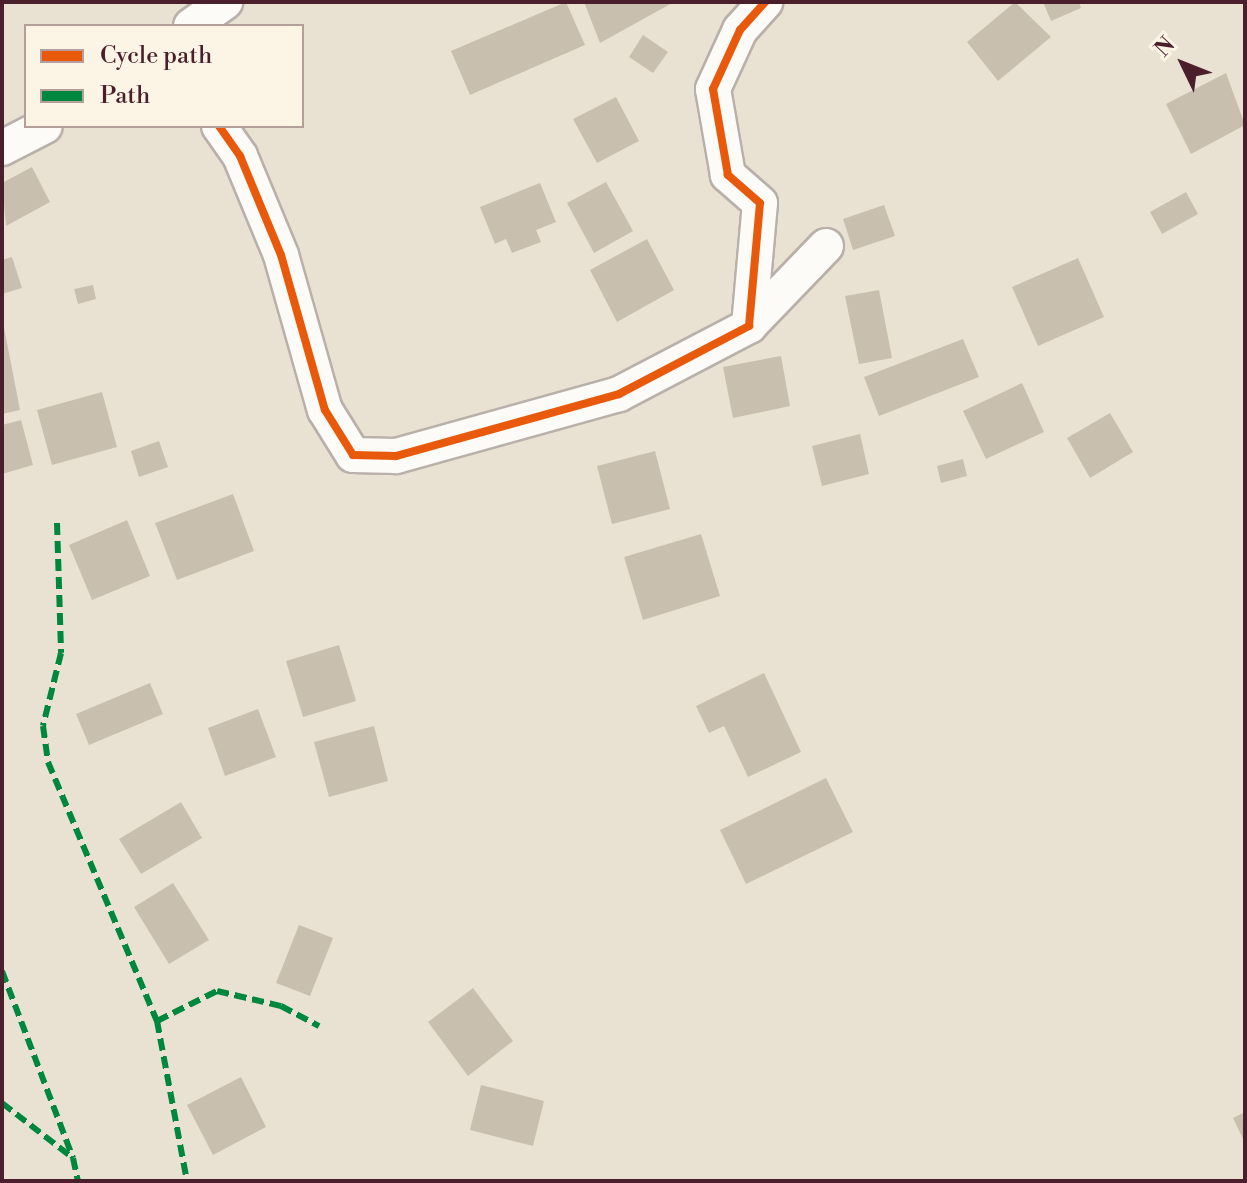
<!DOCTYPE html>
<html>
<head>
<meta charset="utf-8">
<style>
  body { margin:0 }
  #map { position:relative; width:1247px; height:1183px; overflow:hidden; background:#e9e2d3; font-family:"Libre Bodoni",serif }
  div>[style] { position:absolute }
  .building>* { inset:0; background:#c9bfaf }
  .roads { filter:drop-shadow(2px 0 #b9b0a9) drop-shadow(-2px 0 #b9b0a9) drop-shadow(0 2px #b9b0a9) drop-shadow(0 -2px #b9b0a9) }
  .street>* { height:34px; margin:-17px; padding:0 17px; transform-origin:17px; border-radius:17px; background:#fcfbf8 }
  .quiet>* { height:6px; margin-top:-3px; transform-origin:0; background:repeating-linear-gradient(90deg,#00873e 0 12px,transparent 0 18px) }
  .cycleway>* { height:8px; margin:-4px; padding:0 4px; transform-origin:4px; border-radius:4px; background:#e8590c }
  span { translate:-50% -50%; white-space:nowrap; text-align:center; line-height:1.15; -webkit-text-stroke:8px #fcf5e5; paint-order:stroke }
  .frame { position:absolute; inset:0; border:4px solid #4a1f2b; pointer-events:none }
  .legend { position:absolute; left:24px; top:24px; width:280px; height:104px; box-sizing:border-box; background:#fcf5e5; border:2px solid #b59f9b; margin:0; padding:10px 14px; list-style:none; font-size:24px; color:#4a1f2b }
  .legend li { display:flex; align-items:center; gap:16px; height:40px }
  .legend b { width:40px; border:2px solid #b59f9b }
  .north { position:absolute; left:1143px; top:24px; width:80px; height:80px; -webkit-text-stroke:6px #fcf5e5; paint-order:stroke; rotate:313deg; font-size:22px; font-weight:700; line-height:32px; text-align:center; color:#4a1f2b }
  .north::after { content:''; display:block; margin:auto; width:28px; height:36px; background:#4a1f2b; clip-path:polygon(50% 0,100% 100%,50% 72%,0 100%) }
</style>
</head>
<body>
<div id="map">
  <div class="building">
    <i style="clip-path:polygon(566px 2px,585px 45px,470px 95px,451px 51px)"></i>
    <i style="clip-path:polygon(584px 2px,674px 2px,600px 43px)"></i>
    <i style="clip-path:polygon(1015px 2px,1051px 37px,998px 81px,967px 42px)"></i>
    <i style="clip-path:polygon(1043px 2px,1079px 2px,1081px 8px,1051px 21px)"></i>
    <i style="clip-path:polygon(643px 35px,668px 52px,653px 73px,629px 57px)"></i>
    <i style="clip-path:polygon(1226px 73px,1245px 125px,1191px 154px,1166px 104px)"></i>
    <i style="clip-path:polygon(616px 97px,639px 141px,597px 163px,573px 119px)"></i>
    <i style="clip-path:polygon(32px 167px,50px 202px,6px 226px,2px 183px)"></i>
    <i style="clip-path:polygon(606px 182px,633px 231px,594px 253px,567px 203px)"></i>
    <i style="clip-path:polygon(540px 183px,556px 222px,536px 230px,541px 242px,512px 253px,506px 239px,495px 244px,480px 207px)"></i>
    <i style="clip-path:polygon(1186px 192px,1198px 214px,1162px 234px,1150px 212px)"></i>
    <i style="clip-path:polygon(884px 205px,895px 236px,853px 250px,843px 219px)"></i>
    <i style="clip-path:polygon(647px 239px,674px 290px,617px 322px,590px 270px)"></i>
    <i style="clip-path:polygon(12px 257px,22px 288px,2px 294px,2px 260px)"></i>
    <i style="clip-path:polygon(1078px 258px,1104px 317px,1038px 346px,1012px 287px)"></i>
    <i style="clip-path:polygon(93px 285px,96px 299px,78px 304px,74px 289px)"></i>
    <i style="clip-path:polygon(879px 290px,892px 358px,859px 364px,845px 296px)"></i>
    <i style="clip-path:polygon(2px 317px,20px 410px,2px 414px)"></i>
    <i style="clip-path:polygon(963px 339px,979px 377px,879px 416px,864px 377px)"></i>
    <i style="clip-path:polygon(781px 356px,790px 406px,733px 418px,723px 367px)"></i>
    <i style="clip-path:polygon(1022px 383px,1044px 432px,986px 459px,963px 411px)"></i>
    <i style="clip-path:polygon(102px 392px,117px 447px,52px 465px,37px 410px)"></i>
    <i style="clip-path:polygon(1110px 413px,1133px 452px,1090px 478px,1067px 438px)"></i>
    <i style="clip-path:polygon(21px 420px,33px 465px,2px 474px,2px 425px)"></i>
    <i style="clip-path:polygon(860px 434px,869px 474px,822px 486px,812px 446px)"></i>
    <i style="clip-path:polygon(159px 441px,168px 467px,139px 477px,131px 451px)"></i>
    <i style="clip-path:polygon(655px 451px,670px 509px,612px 524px,597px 466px)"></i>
    <i style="clip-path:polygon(963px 459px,967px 476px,941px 483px,937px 466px)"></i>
    <i style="clip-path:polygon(233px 494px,254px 551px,177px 580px,155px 523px)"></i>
    <i style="clip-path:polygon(127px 520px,150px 576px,92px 600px,69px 545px)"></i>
    <i style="clip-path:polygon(701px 534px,720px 596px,643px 620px,624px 557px)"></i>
    <i style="clip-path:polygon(339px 645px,356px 701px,303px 717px,286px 661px)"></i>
    <i style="clip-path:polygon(764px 673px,801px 752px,748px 777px,724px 726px,709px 733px,696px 706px)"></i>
    <i style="clip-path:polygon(150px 683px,163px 714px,89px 745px,76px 714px)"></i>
    <i style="clip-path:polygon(258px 709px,276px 757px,225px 776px,208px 728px)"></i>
    <i style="clip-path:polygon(374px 726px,388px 781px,329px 797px,314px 742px)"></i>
    <i style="clip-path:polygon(826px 778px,853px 832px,746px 884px,720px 830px)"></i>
    <i style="clip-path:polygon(181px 802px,202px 838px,141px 874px,119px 839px)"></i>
    <i style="clip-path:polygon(173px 883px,209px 940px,169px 964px,134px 907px)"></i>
    <i style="clip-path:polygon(299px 925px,333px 938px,310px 996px,276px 983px)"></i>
    <i style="clip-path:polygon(473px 988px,513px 1041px,468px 1076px,428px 1022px)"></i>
    <i style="clip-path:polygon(241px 1077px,266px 1127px,213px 1155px,187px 1105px)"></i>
    <i style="clip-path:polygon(481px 1085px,544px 1101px,533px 1146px,470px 1130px)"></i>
    <i style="clip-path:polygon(1245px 1112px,1245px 1143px,1233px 1118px)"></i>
  </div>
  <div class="roads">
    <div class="street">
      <i style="left:191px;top:26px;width:42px;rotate:-35.2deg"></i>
      <i style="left:219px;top:126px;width:37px;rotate:55deg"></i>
      <i style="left:240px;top:156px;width:107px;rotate:67.5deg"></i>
      <i style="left:281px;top:255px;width:161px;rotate:74.2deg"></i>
      <i style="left:325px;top:410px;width:53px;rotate:58.1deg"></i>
      <i style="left:353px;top:455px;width:43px;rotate:1.3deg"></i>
      <i style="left:396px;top:456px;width:231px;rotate:-15.5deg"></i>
      <i style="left:619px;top:394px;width:147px;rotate:-27.6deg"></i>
      <i style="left:749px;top:326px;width:123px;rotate:-84.9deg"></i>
      <i style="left:760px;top:203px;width:43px;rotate:-138.8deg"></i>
      <i style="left:728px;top:175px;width:87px;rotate:-99.9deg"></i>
      <i style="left:713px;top:89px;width:65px;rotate:-65.4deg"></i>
      <i style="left:740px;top:30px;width:38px;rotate:-48deg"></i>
      <i style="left:2px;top:148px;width:48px;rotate:-27.1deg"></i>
      <i style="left:749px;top:326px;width:111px;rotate:-46.1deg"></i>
    </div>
  </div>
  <div class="quiet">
    <i style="left:57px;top:523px;width:130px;rotate:88.2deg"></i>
    <i style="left:61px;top:653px;width:75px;rotate:103.9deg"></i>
    <i style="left:43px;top:726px;width:36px;rotate:82deg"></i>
    <i style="left:48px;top:762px;width:281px;rotate:67.2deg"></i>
    <i style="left:157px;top:1021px;width:67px;rotate:-26.6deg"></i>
    <i style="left:217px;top:991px;width:66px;rotate:13.2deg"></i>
    <i style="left:281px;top:1006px;width:43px;rotate:27.8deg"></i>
    <i style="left:2px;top:971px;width:200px;rotate:69.2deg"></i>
    <i style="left:157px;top:1021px;width:163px;rotate:79.4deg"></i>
    <i style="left:2px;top:1103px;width:90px;rotate:37.8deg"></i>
    <i style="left:73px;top:1158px;width:24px;rotate:78deg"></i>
  </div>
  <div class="cycleway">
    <i style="left:219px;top:126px;width:37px;rotate:55deg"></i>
    <i style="left:240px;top:156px;width:107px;rotate:67.5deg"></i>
    <i style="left:281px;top:255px;width:161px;rotate:74.2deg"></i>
    <i style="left:325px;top:410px;width:53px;rotate:58.1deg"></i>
    <i style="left:353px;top:455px;width:43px;rotate:1.3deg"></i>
    <i style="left:396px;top:456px;width:231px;rotate:-15.5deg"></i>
    <i style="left:619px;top:394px;width:147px;rotate:-27.6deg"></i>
    <i style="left:749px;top:326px;width:123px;rotate:-84.9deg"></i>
    <i style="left:760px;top:203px;width:43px;rotate:-138.8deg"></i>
    <i style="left:728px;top:175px;width:87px;rotate:-99.9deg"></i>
    <i style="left:713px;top:89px;width:65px;rotate:-65.4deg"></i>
    <i style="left:740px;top:30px;width:38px;rotate:-48deg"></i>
  </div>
  <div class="frame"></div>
  <ul class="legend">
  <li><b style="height:10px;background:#e8590c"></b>Cycle path</li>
  <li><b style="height:10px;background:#00873e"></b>Path</li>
  </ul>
  <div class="north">N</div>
</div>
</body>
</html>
